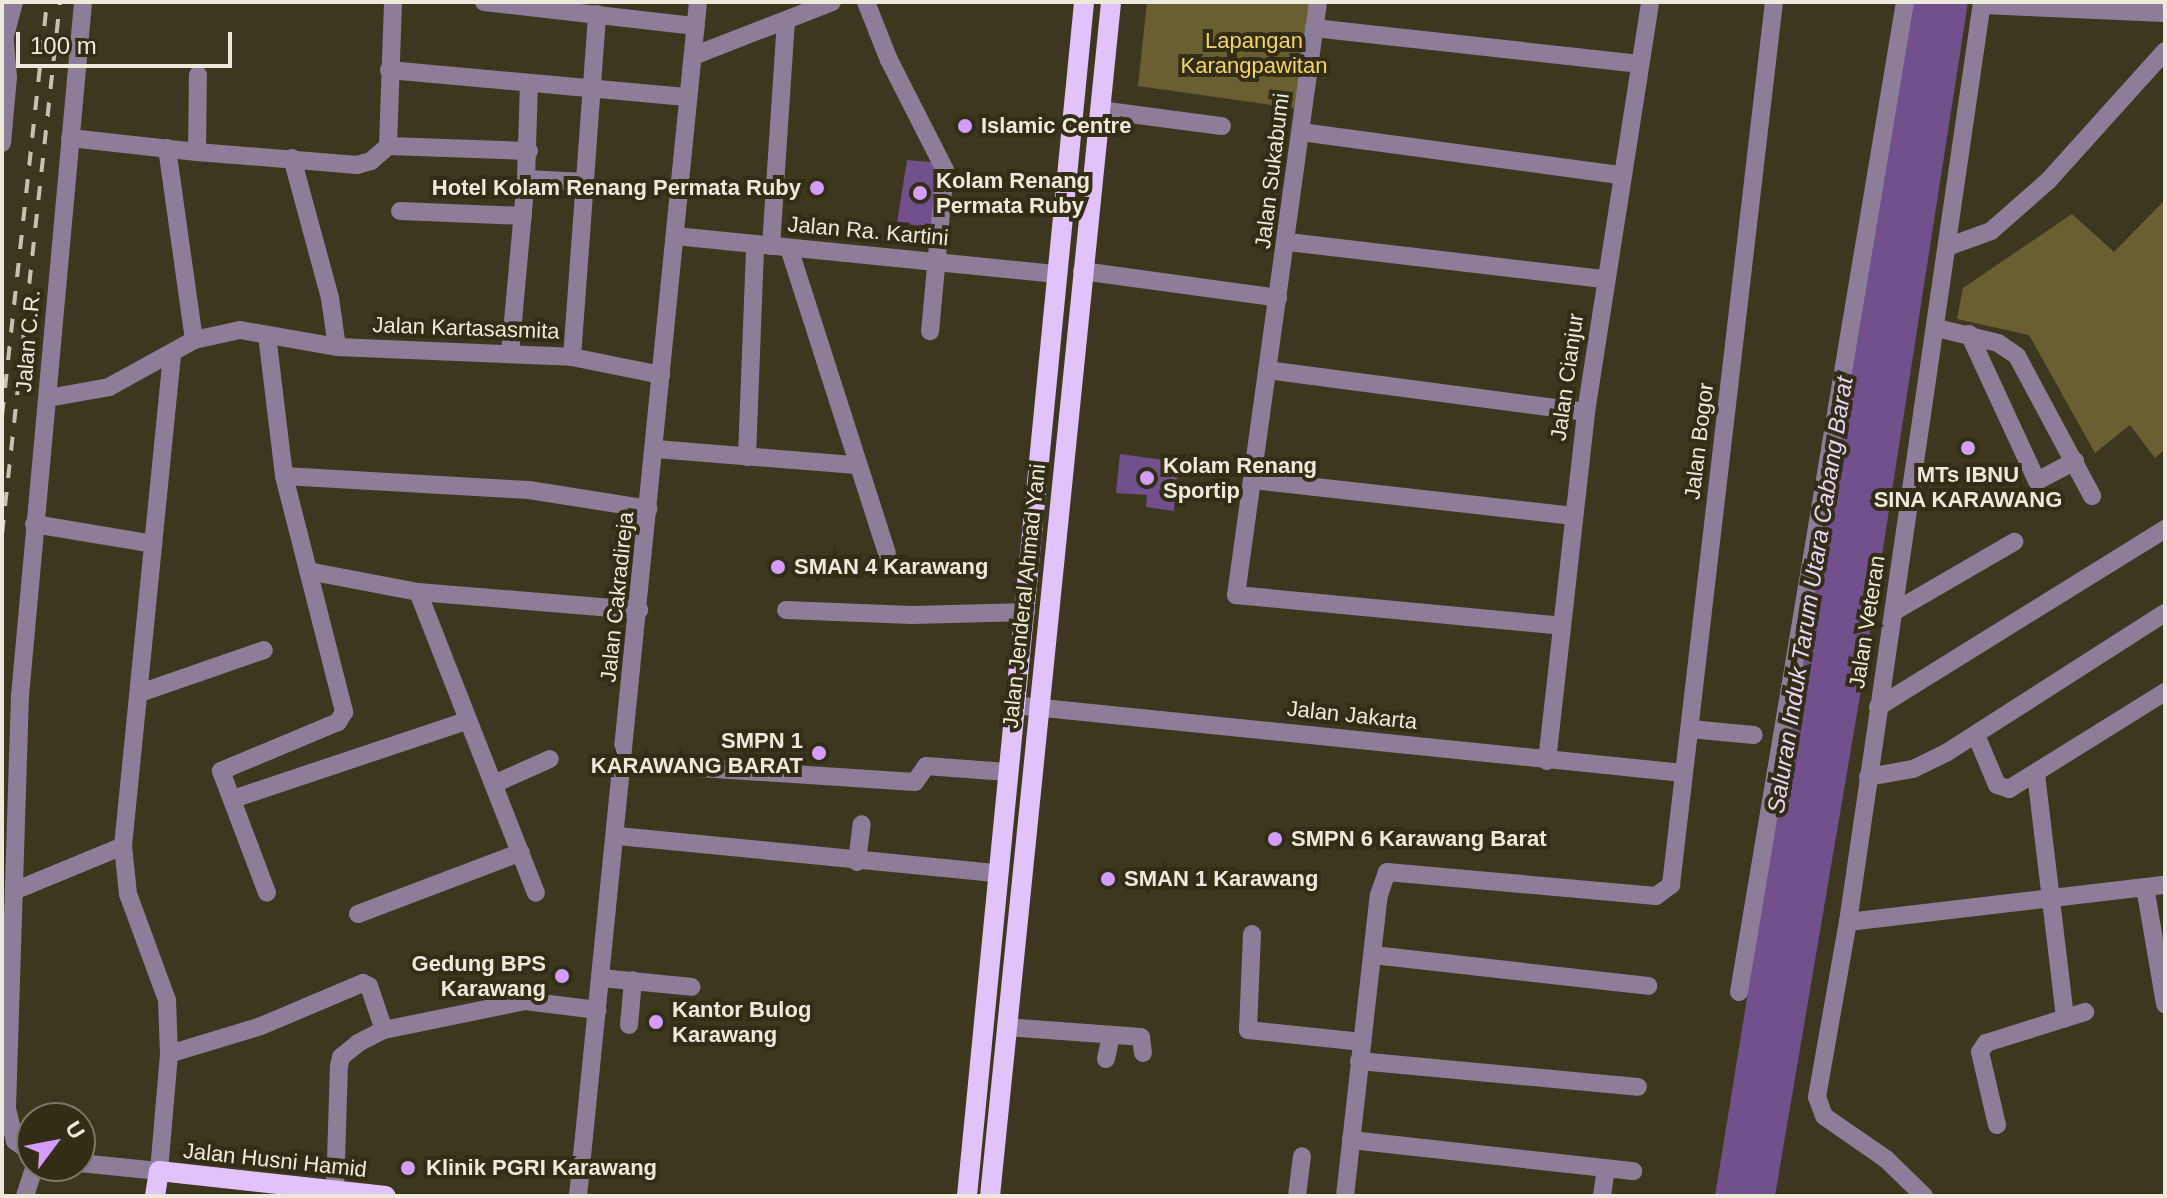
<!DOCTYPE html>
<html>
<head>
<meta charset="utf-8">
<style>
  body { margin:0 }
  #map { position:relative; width:2167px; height:1198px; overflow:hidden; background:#3e3720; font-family:Arial,sans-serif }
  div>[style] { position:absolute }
  .green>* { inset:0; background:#6a5f33 }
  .water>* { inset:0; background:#72508b }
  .minor>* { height:18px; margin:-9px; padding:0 9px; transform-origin:9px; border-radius:9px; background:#8d7d99 }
  .major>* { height:20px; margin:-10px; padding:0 10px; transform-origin:10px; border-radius:10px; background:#e2c2fa }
  .rail>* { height:4px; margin-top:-2px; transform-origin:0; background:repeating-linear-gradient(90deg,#c6c1b1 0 14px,transparent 0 28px) }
  .dots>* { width:22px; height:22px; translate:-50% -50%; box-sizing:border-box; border:4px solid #332d16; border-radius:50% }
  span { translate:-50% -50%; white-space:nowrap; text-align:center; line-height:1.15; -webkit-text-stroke:8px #332d16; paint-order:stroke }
  .park-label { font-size:22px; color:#f1d56c }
  .poi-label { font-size:22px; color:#ede9db; font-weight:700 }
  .left { translate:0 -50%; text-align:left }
  .right { translate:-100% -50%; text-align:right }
  .street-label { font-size:22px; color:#ede9db }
  .water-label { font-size:24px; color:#e7d4f7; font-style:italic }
  .frame { position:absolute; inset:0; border:4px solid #ede9db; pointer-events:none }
  .north { position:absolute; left:16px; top:1102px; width:80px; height:80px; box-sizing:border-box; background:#332d16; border:2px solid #7d7865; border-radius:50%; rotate:58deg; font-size:22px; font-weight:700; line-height:32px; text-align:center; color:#ede9db }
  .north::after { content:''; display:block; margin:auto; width:28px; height:36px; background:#d49cfc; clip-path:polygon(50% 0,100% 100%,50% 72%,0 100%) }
  .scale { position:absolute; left:16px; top:32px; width:216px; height:36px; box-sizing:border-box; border:4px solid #ede9db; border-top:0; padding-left:10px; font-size:24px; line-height:28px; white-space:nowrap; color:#ede9db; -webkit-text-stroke:6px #332d16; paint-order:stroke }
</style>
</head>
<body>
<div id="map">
  <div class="green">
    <i style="clip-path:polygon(1147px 2px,1311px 2px,1306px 58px,1294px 108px,1138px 86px)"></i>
    <i style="clip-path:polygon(2165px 200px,2165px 449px,2155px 458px,2130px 425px,2095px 453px,2029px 335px,1957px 319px,1963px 288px,2072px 214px,2114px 252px)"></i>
  </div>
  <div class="water">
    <i style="clip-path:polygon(1908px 2px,1968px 2px,1862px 684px,1775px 1196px,1715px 1196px)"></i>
    <i style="clip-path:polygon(907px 160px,941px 163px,934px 227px,897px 223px)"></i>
    <i style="clip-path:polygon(1120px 454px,1178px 462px,1174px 511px,1146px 507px,1147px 495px,1116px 493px)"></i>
  </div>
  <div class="minor">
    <i style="left:484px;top:2px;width:213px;rotate:6.5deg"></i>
    <i style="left:866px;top:2px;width:62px;rotate:68.4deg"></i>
    <i style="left:889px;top:60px;width:123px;rotate:63deg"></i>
    <i style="left:945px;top:170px;width:162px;rotate:95.3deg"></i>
    <i style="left:1318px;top:2px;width:599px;rotate:97.87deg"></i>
    <i style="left:1236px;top:595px;width:327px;rotate:5.4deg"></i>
    <i style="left:1983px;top:5px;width:182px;rotate:2.5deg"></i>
    <i style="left:1314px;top:28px;width:328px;rotate:6.3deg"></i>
    <i style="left:2px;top:47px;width:47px;rotate:-75.1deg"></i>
    <i style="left:693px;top:56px;width:149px;rotate:-21.2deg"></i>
    <i style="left:389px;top:70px;width:298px;rotate:5.2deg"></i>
    <i style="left:529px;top:83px;width:96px;rotate:91.8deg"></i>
    <i style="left:526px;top:179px;width:60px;rotate:2.9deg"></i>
    <i style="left:1100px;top:110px;width:123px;rotate:7.5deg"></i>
    <i style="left:1301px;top:132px;width:323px;rotate:7.7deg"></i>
    <i style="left:70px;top:138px;width:128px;rotate:6.3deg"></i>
    <i style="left:197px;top:152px;width:161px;rotate:4.6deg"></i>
    <i style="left:357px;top:165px;width:15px;rotate:-16deg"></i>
    <i style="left:371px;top:161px;width:23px;rotate:-41deg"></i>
    <i style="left:388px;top:146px;width:144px;rotate:-88deg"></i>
    <i style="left:2px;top:143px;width:66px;rotate:-84.8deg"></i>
    <i style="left:8px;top:77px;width:37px;rotate:-95deg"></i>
    <i style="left:388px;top:146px;width:141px;rotate:2deg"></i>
    <i style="left:167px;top:148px;width:194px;rotate:82deg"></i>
    <i style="left:197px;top:152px;width:77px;rotate:-89.3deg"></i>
    <i style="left:292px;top:158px;width:145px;rotate:74.8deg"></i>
    <i style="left:330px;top:298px;width:49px;rotate:81.9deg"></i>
    <i style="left:400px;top:211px;width:123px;rotate:2.3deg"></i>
    <i style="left:675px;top:236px;width:384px;rotate:5.7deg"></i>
    <i style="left:1288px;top:242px;width:319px;rotate:6.7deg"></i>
    <i style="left:771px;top:246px;width:225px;rotate:-86.2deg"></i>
    <i style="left:1947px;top:247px;width:47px;rotate:-20deg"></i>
    <i style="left:1991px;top:231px;width:76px;rotate:-41.3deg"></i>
    <i style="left:2048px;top:181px;width:175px;rotate:-48deg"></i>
    <i style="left:789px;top:248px;width:320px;rotate:72.2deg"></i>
    <i style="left:1082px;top:271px;width:198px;rotate:7.8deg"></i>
    <i style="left:1937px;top:328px;width:63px;rotate:13.8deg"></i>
    <i style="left:1998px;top:343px;width:23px;rotate:34deg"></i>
    <i style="left:2017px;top:356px;width:159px;rotate:61.8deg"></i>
    <i style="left:1969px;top:334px;width:162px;rotate:65.2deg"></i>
    <i style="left:2037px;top:481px;width:43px;rotate:-27.8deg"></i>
    <i style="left:267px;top:335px;width:142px;rotate:83.1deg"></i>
    <i style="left:284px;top:476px;width:244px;rotate:75.7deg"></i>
    <i style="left:344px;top:712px;width:12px;rotate:121deg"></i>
    <i style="left:338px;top:722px;width:127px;rotate:157.3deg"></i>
    <i style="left:221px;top:771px;width:130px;rotate:69.3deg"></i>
    <i style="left:510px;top:354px;width:176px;rotate:-84.8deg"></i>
    <i style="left:572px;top:357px;width:344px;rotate:-85.8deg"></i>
    <i style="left:1267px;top:370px;width:322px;rotate:7.5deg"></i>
    <i style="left:48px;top:398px;width:62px;rotate:-10.2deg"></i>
    <i style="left:109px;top:387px;width:97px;rotate:-28.9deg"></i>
    <i style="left:194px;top:340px;width:47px;rotate:-12.3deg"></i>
    <i style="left:240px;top:330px;width:98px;rotate:9.9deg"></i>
    <i style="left:337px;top:347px;width:235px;rotate:2.4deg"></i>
    <i style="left:572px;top:357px;width:91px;rotate:11.4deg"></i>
    <i style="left:656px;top:449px;width:201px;rotate:4.6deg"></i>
    <i style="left:747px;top:457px;width:212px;rotate:-87.8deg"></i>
    <i style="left:284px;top:476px;width:245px;rotate:3.3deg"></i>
    <i style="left:529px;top:490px;width:121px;rotate:9deg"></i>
    <i style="left:1253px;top:480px;width:321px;rotate:6.4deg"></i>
    <i style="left:34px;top:524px;width:121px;rotate:9.5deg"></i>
    <i style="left:308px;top:571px;width:112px;rotate:10.8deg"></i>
    <i style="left:418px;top:592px;width:222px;rotate:4.7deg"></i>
    <i style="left:418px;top:592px;width:323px;rotate:68.6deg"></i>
    <i style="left:786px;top:610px;width:126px;rotate:2.3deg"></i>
    <i style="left:912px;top:615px;width:114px;rotate:-1.5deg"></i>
    <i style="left:1895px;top:611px;width:138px;rotate:-30.1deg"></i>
    <i style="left:140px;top:693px;width:131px;rotate:-19.1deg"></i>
    <i style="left:1014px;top:705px;width:673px;rotate:5.8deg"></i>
    <i style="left:1878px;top:707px;width:338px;rotate:-31.8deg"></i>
    <i style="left:1690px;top:729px;width:64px;rotate:5.4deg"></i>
    <i style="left:1976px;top:735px;width:54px;rotate:67.2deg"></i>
    <i style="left:1997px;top:785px;width:13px;rotate:18deg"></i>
    <i style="left:2009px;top:789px;width:184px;rotate:-31.9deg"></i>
    <i style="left:1547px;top:761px;width:351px;rotate:-83.6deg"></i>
    <i style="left:1586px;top:412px;width:415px;rotate:-81.1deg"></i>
    <i style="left:699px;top:768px;width:216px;rotate:3.7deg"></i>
    <i style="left:915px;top:782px;width:19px;rotate:-55deg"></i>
    <i style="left:926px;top:766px;width:81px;rotate:4.2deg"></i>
    <i style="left:2036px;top:774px;width:246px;rotate:83.2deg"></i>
    <i style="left:1868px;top:777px;width:46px;rotate:-10.1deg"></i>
    <i style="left:1913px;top:769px;width:37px;rotate:-26deg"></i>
    <i style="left:1946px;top:753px;width:260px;rotate:-32.6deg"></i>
    <i style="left:494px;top:784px;width:61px;rotate:-24.1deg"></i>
    <i style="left:233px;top:799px;width:246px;rotate:-18.5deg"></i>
    <i style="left:618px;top:836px;width:381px;rotate:5.6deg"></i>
    <i style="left:857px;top:862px;width:38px;rotate:-83deg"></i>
    <i style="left:2145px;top:887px;width:119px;rotate:80.3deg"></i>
    <i style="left:14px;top:891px;width:118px;rotate:-22.4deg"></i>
    <i style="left:358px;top:914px;width:174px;rotate:-20.8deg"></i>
    <i style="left:1848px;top:922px;width:319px;rotate:-6.7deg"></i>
    <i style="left:1252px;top:934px;width:96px;rotate:92.4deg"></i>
    <i style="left:1248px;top:1030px;width:115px;rotate:6deg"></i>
    <i style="left:1373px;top:955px;width:277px;rotate:6.4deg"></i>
    <i style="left:601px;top:978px;width:91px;rotate:5.6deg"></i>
    <i style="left:1739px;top:992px;width:1004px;rotate:-80.48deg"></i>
    <i style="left:629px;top:1025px;width:45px;rotate:-84.9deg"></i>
    <i style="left:1006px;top:1027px;width:135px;rotate:4.2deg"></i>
    <i style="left:1141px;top:1037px;width:16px;rotate:83deg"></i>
    <i style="left:169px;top:1054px;width:96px;rotate:-16.9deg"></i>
    <i style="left:261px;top:1026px;width:111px;rotate:-22.9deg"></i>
    <i style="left:363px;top:983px;width:7px;rotate:27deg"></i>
    <i style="left:369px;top:986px;width:46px;rotate:71.2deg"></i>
    <i style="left:1106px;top:1059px;width:24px;rotate:-78deg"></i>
    <i style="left:1359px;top:1061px;width:280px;rotate:5.3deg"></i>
    <i style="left:1997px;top:1125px;width:75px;rotate:-103.1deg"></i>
    <i style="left:1980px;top:1052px;width:11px;rotate:-56deg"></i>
    <i style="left:1986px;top:1043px;width:104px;rotate:-17.4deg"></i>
    <i style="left:1351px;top:1140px;width:284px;rotate:6.3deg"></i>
    <i style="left:32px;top:1153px;width:21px;rotate:-145deg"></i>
    <i style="left:15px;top:1141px;width:34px;rotate:-104deg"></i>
    <i style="left:7px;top:1108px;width:412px;rotate:-88.2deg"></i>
    <i style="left:20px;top:696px;width:697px;rotate:-84.81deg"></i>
    <i style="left:80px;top:1163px;width:79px;rotate:5.8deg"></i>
    <i style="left:159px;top:1171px;width:117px;rotate:-85.1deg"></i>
    <i style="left:169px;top:1054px;width:54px;rotate:-92.1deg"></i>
    <i style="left:167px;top:1000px;width:113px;rotate:-110.2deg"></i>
    <i style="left:128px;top:894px;width:48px;rotate:-95.9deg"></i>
    <i style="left:123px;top:846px;width:494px;rotate:-84.3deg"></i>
    <i style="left:335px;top:1192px;width:126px;rotate:-88.2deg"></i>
    <i style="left:339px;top:1066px;width:9px;rotate:-77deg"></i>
    <i style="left:341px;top:1057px;width:22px;rotate:-39deg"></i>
    <i style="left:358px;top:1043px;width:29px;rotate:-27deg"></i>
    <i style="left:384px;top:1030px;width:144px;rotate:-11.6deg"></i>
    <i style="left:525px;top:1001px;width:73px;rotate:7.1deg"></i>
    <i style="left:25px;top:1196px;width:32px;rotate:-72deg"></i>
    <i style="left:578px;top:1196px;width:1200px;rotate:-84.26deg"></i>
    <i style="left:1297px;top:1196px;width:40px;rotate:-82.9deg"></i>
    <i style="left:1345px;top:1196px;width:303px;rotate:-83.6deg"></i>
    <i style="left:1379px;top:895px;width:24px;rotate:-71deg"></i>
    <i style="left:1387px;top:872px;width:270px;rotate:5.1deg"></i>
    <i style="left:1656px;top:896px;width:19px;rotate:-36deg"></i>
    <i style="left:1671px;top:885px;width:889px;rotate:-83.35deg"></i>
    <i style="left:1602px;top:1196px;width:28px;rotate:-82deg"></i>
    <i style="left:1924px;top:1196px;width:53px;rotate:-135.8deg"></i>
    <i style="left:1886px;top:1159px;width:75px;rotate:-145.3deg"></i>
    <i style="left:1824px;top:1116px;width:20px;rotate:-110deg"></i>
    <i style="left:1817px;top:1097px;width:178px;rotate:-80deg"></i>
    <i style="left:1848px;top:922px;width:930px;rotate:-81.71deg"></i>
  </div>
  <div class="major">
    <i style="left:155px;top:1196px;width:25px;rotate:-81deg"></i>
    <i style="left:159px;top:1171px;width:228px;rotate:6.3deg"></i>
    <i style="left:967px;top:1196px;width:1200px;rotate:-84.4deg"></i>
    <i style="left:990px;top:1196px;width:1200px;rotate:-84.21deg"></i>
  </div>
  <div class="rail">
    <i style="left:2px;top:416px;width:416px;rotate:-83.8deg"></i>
    <i style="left:2px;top:534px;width:535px;rotate:-83.78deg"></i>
  </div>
  <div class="dots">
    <i style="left:965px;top:126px;background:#d49cfc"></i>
    <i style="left:817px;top:188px;background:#d49cfc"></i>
    <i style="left:920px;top:193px;background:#d49cfc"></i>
    <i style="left:1968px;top:448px;background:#d49cfc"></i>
    <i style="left:1147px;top:478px;background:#d49cfc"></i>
    <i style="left:778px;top:567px;background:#d49cfc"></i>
    <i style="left:819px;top:753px;background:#d49cfc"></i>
    <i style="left:1275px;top:839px;background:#d49cfc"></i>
    <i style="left:1108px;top:879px;background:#d49cfc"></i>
    <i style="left:562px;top:976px;background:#d49cfc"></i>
    <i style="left:656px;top:1022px;background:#d49cfc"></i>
    <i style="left:408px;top:1168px;background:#d49cfc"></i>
  </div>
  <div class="park-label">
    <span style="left:1254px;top:53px">Lapangan<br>Karangpawitan</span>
  </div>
  <div class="poi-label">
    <span class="left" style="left:981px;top:126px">Islamic Centre</span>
    <span class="left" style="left:936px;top:193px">Kolam Renang<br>Permata Ruby</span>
    <span class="right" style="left:801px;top:188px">Hotel Kolam Renang Permata Ruby</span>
    <span class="left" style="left:1163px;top:478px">Kolam Renang<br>Sportip</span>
    <span style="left:1968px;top:487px">MTs IBNU<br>SINA KARAWANG</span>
    <span class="left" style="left:794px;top:567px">SMAN 4 Karawang</span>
    <span class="right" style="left:803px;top:753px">SMPN 1<br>KARAWANG BARAT</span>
    <span class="left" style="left:1291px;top:839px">SMPN 6 Karawang Barat</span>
    <span class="left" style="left:1124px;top:879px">SMAN 1 Karawang</span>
    <span class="right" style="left:546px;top:976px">Gedung BPS<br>Karawang</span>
    <span class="left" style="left:672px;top:1022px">Kantor Bulog<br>Karawang</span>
    <span class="left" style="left:426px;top:1168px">Klinik PGRI Karawang</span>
  </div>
  <div class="street-label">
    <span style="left:1272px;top:171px;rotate:-83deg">Jalan Sukabumi</span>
    <span style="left:868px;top:231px;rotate:5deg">Jalan Ra. Kartini</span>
    <span style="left:466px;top:328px;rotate:2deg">Jalan Kartasasmita</span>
    <span style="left:28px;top:341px;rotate:-85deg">Jalan C.R.</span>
    <span style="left:1567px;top:377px;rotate:-82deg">Jalan Cianjur</span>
    <span style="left:1699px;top:441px;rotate:-83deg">Jalan Bogor</span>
    <span style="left:1024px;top:596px;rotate:-84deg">Jalan Jenderal Ahmad Yani</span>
    <span style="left:617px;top:597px;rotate:-84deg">Jalan Cakradireja</span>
    <span style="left:1867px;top:622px;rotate:-81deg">Jalan Veteran</span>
    <span style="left:1352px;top:715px;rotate:6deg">Jalan Jakarta</span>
    <span style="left:275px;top:1160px;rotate:6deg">Jalan Husni Hamid</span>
  </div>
  <div class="water-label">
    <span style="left:1810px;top:595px;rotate:-81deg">Saluran Induk Tarum Utara Cabang Barat</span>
  </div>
  <div class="frame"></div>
  <div class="north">U</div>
  <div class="scale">100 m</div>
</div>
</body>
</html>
